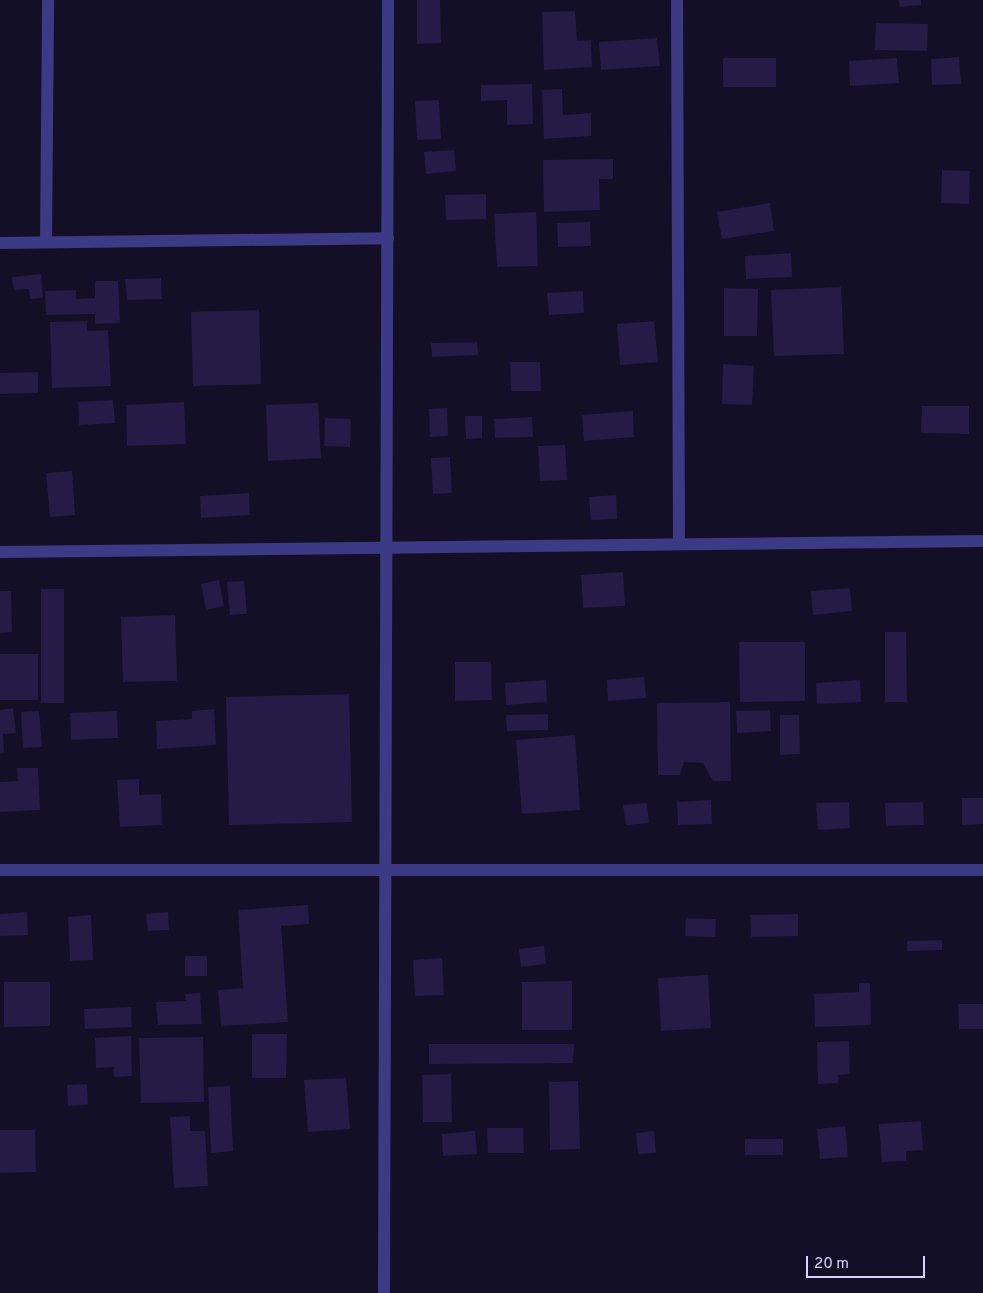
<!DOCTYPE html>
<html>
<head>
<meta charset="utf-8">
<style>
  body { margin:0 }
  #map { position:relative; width:983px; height:1293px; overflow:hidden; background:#130f26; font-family:Overpass,sans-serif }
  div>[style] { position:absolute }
  .building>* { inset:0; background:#241b47 }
  .street>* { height:12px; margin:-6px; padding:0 6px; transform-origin:6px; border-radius:6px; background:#3d3a85 }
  span { translate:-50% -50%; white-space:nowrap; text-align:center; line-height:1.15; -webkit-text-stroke:4.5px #130f26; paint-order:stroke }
  .scale { position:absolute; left:806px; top:1256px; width:119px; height:22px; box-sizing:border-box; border:2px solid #d9d4ff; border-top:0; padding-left:6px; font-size:15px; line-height:18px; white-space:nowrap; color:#d9d4ff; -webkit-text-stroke:4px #130f26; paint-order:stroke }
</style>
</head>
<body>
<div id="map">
  <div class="building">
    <i style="clip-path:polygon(417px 0,440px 0,441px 43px,417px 44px)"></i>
    <i style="clip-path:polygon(898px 0,921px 0,921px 5px,900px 7px)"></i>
    <i style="clip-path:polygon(575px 11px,577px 41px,591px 40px,592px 67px,544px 70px,542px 12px)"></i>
    <i style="clip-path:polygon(876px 23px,928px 24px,927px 51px,875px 50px)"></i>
    <i style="clip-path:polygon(657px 38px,660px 66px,601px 70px,599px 42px)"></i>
    <i style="clip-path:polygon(959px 57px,961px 84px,932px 85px,931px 59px)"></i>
    <i style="clip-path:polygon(723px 58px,776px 58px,776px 87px,723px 87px)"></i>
    <i style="clip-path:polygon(897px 58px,899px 83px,850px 86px,849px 61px)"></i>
    <i style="clip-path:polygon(532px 84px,533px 124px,507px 125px,507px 100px,481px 101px,481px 85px)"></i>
    <i style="clip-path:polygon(562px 89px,563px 115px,591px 113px,591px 136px,544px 139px,542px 90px)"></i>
    <i style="clip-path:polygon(439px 100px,441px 139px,417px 140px,415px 101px)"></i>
    <i style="clip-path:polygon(454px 150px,456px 171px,426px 174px,424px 152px)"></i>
    <i style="clip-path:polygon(613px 159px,613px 179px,599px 179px,600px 210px,544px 212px,543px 160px)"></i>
    <i style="clip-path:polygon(942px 170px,970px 171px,969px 204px,941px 203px)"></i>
    <i style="clip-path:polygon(486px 194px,486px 219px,446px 220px,445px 195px)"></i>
    <i style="clip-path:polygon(770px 203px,774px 231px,722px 239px,717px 212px)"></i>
    <i style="clip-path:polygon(536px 212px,538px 266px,497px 267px,494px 214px)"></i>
    <i style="clip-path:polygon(590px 222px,591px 246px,558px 247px,557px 223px)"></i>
    <i style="clip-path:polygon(791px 253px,792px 277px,746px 279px,745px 256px)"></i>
    <i style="clip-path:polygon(41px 274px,43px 298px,30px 299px,29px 289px,14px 290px,12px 277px)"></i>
    <i style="clip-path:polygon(161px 278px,162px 299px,127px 300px,125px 279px)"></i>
    <i style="clip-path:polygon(95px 281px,118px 281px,120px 323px,95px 324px,95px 314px,46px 315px,45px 291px,76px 290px,76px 299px,95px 298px)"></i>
    <i style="clip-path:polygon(841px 287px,844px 354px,774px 356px,771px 290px)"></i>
    <i style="clip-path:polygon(724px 288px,758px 289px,757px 336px,724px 336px)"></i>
    <i style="clip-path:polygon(583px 291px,584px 313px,549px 315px,547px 293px)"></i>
    <i style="clip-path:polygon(259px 310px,261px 384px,193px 386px,191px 312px)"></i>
    <i style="clip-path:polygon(87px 321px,87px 331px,108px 330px,111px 386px,52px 388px,50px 322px)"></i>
    <i style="clip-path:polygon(654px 321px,658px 362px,620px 365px,617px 324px)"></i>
    <i style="clip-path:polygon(477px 342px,478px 355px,432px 357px,431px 343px)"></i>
    <i style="clip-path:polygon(510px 362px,540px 362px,541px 391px,511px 391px)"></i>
    <i style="clip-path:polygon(723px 364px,754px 366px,752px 405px,722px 404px)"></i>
    <i style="clip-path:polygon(38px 372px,38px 393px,0 394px,0 373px)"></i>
    <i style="clip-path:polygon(113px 400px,115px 423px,79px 425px,78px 402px)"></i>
    <i style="clip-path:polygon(184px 402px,186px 444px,127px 446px,126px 405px)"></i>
    <i style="clip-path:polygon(318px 403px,321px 458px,268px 461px,266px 405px)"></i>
    <i style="clip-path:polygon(922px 406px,969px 406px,969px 434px,921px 433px)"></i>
    <i style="clip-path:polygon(447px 408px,448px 436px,430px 437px,429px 409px)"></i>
    <i style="clip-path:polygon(633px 411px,634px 437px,584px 441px,582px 415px)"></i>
    <i style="clip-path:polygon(465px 416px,482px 416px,482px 438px,466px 439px)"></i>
    <i style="clip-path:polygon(532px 417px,533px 437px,495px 438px,494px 419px)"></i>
    <i style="clip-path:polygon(325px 418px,351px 419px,350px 447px,324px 446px)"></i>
    <i style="clip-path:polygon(565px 445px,567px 480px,540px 481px,538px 446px)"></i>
    <i style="clip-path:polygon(450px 457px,452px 493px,433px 494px,431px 458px)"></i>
    <i style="clip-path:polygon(72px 471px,75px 515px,50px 517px,46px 473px)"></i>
    <i style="clip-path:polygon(249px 493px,250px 515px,201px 518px,200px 496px)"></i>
    <i style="clip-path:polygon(616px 495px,617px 519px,591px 520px,589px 497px)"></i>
    <i style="clip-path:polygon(623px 572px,625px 606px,583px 608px,581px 575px)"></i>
    <i style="clip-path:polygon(219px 580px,224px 606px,206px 610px,201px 584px)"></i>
    <i style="clip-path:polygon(244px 581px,247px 614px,230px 615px,227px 582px)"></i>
    <i style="clip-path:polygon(850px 588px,852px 611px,813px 615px,811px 591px)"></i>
    <i style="clip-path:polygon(41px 589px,64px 589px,64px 703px,41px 703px)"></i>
    <i style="clip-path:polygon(0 591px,11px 591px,12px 632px,0 633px)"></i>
    <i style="clip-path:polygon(175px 615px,177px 681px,123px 682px,121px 617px)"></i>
    <i style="clip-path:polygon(885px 632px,906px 632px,907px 702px,885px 702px)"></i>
    <i style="clip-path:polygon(739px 642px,805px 642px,805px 701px,740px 702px)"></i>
    <i style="clip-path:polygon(0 654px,38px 654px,38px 700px,0 700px)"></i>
    <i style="clip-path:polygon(455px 662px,491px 662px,492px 700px,455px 701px)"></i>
    <i style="clip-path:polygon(644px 677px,646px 698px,608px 701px,607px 680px)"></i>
    <i style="clip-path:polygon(546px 680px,547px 702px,506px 705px,505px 683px)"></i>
    <i style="clip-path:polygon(860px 680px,861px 702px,817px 704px,816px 683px)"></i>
    <i style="clip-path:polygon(349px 694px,352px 822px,229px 825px,226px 697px)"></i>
    <i style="clip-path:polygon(730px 702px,731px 781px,713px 781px,703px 763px,684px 762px,680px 775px,658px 775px,657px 703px)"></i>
    <i style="clip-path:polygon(13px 708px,16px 733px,3px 734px,4px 753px,0 754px,0 710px)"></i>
    <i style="clip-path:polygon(214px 709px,216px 745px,157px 749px,156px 721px,192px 719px,192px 711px)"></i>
    <i style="clip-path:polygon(770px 710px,771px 731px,737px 733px,736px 711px)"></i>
    <i style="clip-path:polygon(39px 711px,42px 747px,23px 748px,21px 712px)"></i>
    <i style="clip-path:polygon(117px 711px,118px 738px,71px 740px,70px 713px)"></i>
    <i style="clip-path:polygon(548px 714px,548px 730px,507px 731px,506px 715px)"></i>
    <i style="clip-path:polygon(780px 715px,799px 715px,800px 754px,780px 755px)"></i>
    <i style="clip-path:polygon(575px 735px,580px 810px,522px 814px,516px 740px)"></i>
    <i style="clip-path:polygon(17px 768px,38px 768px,40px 810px,0 812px,0 782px,18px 781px)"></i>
    <i style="clip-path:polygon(139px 779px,139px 795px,161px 794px,162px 825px,120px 827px,117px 780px)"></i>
    <i style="clip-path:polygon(962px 798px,983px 798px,983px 824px,962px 825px)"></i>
    <i style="clip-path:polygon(711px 800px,712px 824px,678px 825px,677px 802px)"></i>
    <i style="clip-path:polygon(849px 802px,850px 828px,818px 830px,816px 803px)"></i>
    <i style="clip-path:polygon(923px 802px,924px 825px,886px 826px,885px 803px)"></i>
    <i style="clip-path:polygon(647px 803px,649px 823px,626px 825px,623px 805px)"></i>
    <i style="clip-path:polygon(308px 905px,309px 924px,281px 926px,288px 1022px,221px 1026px,218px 990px,243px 988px,238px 910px)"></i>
    <i style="clip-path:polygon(27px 912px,28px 935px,0 936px,0 914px)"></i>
    <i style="clip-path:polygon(168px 912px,169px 930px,148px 931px,146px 914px)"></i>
    <i style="clip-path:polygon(798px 914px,798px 936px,751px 937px,750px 915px)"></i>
    <i style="clip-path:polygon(91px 915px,93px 960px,70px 961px,68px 917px)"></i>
    <i style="clip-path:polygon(686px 918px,716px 919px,715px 937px,685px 936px)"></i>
    <i style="clip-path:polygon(942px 940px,942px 950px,907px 951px,907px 941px)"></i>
    <i style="clip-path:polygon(544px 946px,546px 964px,521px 967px,519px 949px)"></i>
    <i style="clip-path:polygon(185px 956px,207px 956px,207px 976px,185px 976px)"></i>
    <i style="clip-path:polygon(442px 958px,444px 995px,415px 996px,413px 960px)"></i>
    <i style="clip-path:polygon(708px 975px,711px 1028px,661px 1031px,658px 978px)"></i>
    <i style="clip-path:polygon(572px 981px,572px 1030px,522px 1030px,522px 982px)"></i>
    <i style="clip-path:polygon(4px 982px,50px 982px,50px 1026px,4px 1027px)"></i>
    <i style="clip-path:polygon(859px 983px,870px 983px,871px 1025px,815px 1027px,814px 994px,859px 992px)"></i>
    <i style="clip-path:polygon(200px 993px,202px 1024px,158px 1025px,156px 1002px,186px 1001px,185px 994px)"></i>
    <i style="clip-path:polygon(958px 1004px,983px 1004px,983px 1029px,959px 1029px)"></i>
    <i style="clip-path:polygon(131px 1007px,132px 1027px,85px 1029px,84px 1009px)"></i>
    <i style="clip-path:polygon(252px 1034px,287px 1034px,286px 1078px,252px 1078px)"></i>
    <i style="clip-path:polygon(131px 1036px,132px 1076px,114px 1077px,114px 1067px,96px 1068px,95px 1038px)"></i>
    <i style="clip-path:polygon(203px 1037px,204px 1102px,141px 1103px,139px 1038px)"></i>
    <i style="clip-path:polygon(849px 1041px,850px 1074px,838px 1075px,838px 1083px,818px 1084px,817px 1042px)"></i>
    <i style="clip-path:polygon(429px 1044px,574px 1044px,573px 1063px,429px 1064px)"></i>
    <i style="clip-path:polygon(451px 1074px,452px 1122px,423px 1122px,422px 1075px)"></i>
    <i style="clip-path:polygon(346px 1078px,350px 1129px,308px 1132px,304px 1080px)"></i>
    <i style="clip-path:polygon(578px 1081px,580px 1149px,550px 1150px,549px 1082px)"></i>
    <i style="clip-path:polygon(87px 1084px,88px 1105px,68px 1106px,67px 1085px)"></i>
    <i style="clip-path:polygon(230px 1086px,233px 1151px,211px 1153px,208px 1087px)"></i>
    <i style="clip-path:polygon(190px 1116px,190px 1131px,205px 1131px,208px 1186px,174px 1188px,170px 1117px)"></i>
    <i style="clip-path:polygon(921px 1121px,923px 1150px,906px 1151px,906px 1161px,882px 1162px,879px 1124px)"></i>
    <i style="clip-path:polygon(845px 1126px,848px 1157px,820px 1159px,817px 1129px)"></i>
    <i style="clip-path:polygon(487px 1128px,523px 1128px,524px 1153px,488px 1153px)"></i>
    <i style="clip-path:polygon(0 1130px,35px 1130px,36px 1172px,0 1173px)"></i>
    <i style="clip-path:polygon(475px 1131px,477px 1154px,443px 1156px,442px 1134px)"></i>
    <i style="clip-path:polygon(654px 1131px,656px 1153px,638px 1154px,636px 1133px)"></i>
    <i style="clip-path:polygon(745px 1139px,783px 1139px,783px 1155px,745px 1155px)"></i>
  </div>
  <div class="street">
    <i style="left:677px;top:0;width:542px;rotate:89.79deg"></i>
    <i style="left:46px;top:242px;width:242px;rotate:-89.5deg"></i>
    <i style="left:0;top:243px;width:388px;rotate:-0.7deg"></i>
    <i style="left:0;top:552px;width:983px;rotate:-0.64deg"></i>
    <i style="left:0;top:870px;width:983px"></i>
    <i style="left:384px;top:1293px;width:1293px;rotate:-89.82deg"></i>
  </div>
  <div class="scale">20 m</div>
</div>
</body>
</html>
